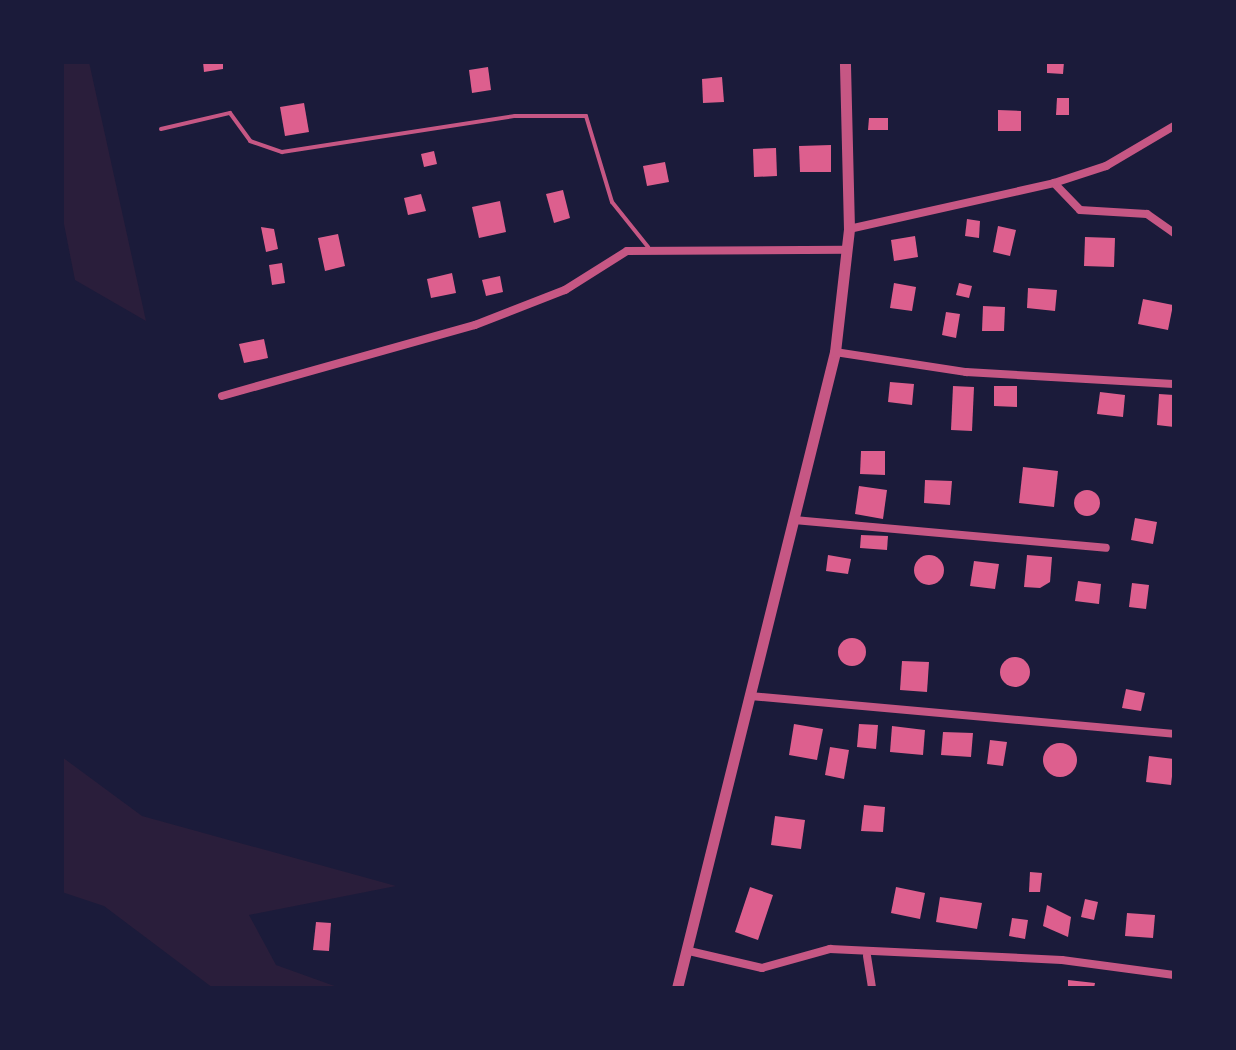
<!DOCTYPE html>
<html>
<head>
<meta charset="utf-8">
<style>
  body { margin:0 }
  #map { position:relative; width:1236px; height:1050px; overflow:hidden; background:#1b1b3a; font-family:Ubuntu,sans-serif }
  div>[style] { position:absolute }
  .green>* { inset:0; background:#2a1e3b }
  .building>* { inset:0; background:#dd5f8e }
  .round { border-radius:50% }
  .service>* { height:4px; margin:-2px; padding:0 2px; transform-origin:2px; border-radius:2px; background:#c65784 }
  .minor>* { height:8px; margin:-4px; padding:0 4px; transform-origin:4px; border-radius:4px; background:#c65784 }
  .tertiary>* { height:11px; margin:-5.5px; padding:0 5.5px; transform-origin:5.5px; border-radius:5.5px; background:#c65784 }
  span { translate:-50% -50%; white-space:nowrap; text-align:center; line-height:1.15; -webkit-text-stroke:6px #1b1b3a; paint-order:stroke }
  .frame { position:absolute; inset:0; border:64px solid #1b1b3a; pointer-events:none }
</style>
</head>
<body>
<div id="map">
  <div class="green">
    <i style="clip-path:polygon(62px 62px,89px 62px,146px 321px,75px 280px,62px 214px)"></i>
    <i style="clip-path:polygon(62px 757px,142px 816px,396px 886px,249px 915px,276px 965px,340px 988px,213px 988px,104px 906px,62px 892px)"></i>
  </div>
  <div class="building">
    <i style="clip-path:polygon(203px 62px,223px 62px,223px 69px,204px 72px)"></i>
    <i style="clip-path:polygon(1047px 62px,1064px 62px,1063px 74px,1047px 73px)"></i>
    <i style="clip-path:polygon(488px 67px,491px 90px,472px 93px,469px 70px)"></i>
    <i style="clip-path:polygon(722px 77px,724px 102px,703px 103px,702px 79px)"></i>
    <i style="clip-path:polygon(1057px 98px,1069px 98px,1069px 115px,1056px 115px)"></i>
    <i style="clip-path:polygon(304px 103px,309px 132px,285px 136px,280px 107px)"></i>
    <i style="clip-path:polygon(998px 110px,1021px 111px,1021px 131px,998px 131px)"></i>
    <i style="clip-path:polygon(869px 118px,888px 118px,888px 130px,868px 130px)"></i>
    <i style="clip-path:polygon(831px 145px,831px 172px,800px 172px,799px 146px)"></i>
    <i style="clip-path:polygon(776px 148px,777px 176px,754px 177px,753px 149px)"></i>
    <i style="clip-path:polygon(434px 151px,437px 164px,424px 167px,421px 154px)"></i>
    <i style="clip-path:polygon(665px 162px,669px 182px,647px 186px,643px 166px)"></i>
    <i style="clip-path:polygon(563px 190px,570px 218px,554px 223px,546px 194px)"></i>
    <i style="clip-path:polygon(421px 194px,426px 211px,408px 215px,404px 198px)"></i>
    <i style="clip-path:polygon(500px 201px,506px 232px,479px 238px,472px 207px)"></i>
    <i style="clip-path:polygon(967px 219px,980px 221px,979px 238px,965px 236px)"></i>
    <i style="clip-path:polygon(998px 226px,1016px 230px,1010px 256px,993px 252px)"></i>
    <i style="clip-path:polygon(261px 227px,274px 229px,278px 249px,266px 252px)"></i>
    <i style="clip-path:polygon(338px 234px,345px 266px,325px 271px,318px 238px)"></i>
    <i style="clip-path:polygon(915px 236px,918px 257px,894px 261px,891px 240px)"></i>
    <i style="clip-path:polygon(1085px 237px,1115px 238px,1114px 267px,1084px 266px)"></i>
    <i style="clip-path:polygon(282px 263px,285px 283px,272px 285px,269px 265px)"></i>
    <i style="clip-path:polygon(452px 273px,456px 293px,431px 298px,427px 279px)"></i>
    <i style="clip-path:polygon(500px 276px,503px 292px,486px 296px,482px 280px)"></i>
    <i style="clip-path:polygon(894px 283px,916px 287px,912px 311px,890px 308px)"></i>
    <i style="clip-path:polygon(959px 283px,972px 286px,969px 298px,956px 295px)"></i>
    <i style="clip-path:polygon(1028px 288px,1057px 290px,1055px 311px,1027px 308px)"></i>
    <i style="clip-path:polygon(1143px 299px,1173px 305px,1168px 330px,1138px 324px)"></i>
    <i style="clip-path:polygon(983px 306px,1005px 307px,1004px 331px,982px 331px)"></i>
    <i style="clip-path:polygon(946px 312px,960px 314px,956px 338px,942px 335px)"></i>
    <i style="clip-path:polygon(264px 339px,268px 358px,244px 363px,239px 344px)"></i>
    <i style="clip-path:polygon(890px 382px,914px 384px,912px 405px,888px 402px)"></i>
    <i style="clip-path:polygon(953px 386px,974px 387px,972px 431px,951px 430px)"></i>
    <i style="clip-path:polygon(994px 386px,1017px 386px,1017px 407px,994px 406px)"></i>
    <i style="clip-path:polygon(1100px 392px,1125px 395px,1123px 417px,1097px 414px)"></i>
    <i style="clip-path:polygon(1159px 394px,1174px 395px,1174px 427px,1157px 425px)"></i>
    <i style="clip-path:polygon(861px 451px,885px 451px,885px 475px,860px 474px)"></i>
    <i style="clip-path:polygon(1023px 467px,1058px 471px,1054px 507px,1019px 503px)"></i>
    <i style="clip-path:polygon(925px 480px,952px 481px,950px 505px,924px 503px)"></i>
    <i style="clip-path:polygon(859px 486px,887px 490px,883px 519px,855px 514px)"></i>
    <i class="round" style="left:1074px;top:490px;width:26px;height:26px"></i>
    <i style="clip-path:polygon(1135px 518px,1157px 522px,1153px 544px,1131px 540px)"></i>
    <i style="clip-path:polygon(861px 535px,888px 536px,887px 550px,860px 548px)"></i>
    <i style="clip-path:polygon(828px 555px,851px 559px,848px 574px,826px 571px)"></i>
    <i style="clip-path:polygon(1027px 555px,1052px 557px,1050px 582px,1040px 588px,1024px 587px)"></i>
    <i class="round" style="left:914px;top:555px;width:30px;height:30px"></i>
    <i style="clip-path:polygon(974px 561px,999px 564px,995px 589px,970px 586px)"></i>
    <i style="clip-path:polygon(1078px 581px,1101px 584px,1099px 604px,1075px 601px)"></i>
    <i style="clip-path:polygon(1132px 583px,1149px 585px,1146px 609px,1129px 607px)"></i>
    <i class="round" style="left:838px;top:638px;width:28px;height:28px"></i>
    <i class="round" style="left:1000px;top:657px;width:30px;height:30px"></i>
    <i style="clip-path:polygon(902px 661px,929px 662px,927px 692px,900px 690px)"></i>
    <i style="clip-path:polygon(1126px 689px,1145px 693px,1141px 711px,1122px 708px)"></i>
    <i style="clip-path:polygon(794px 724px,823px 729px,817px 760px,789px 755px)"></i>
    <i style="clip-path:polygon(859px 724px,878px 725px,876px 749px,857px 747px)"></i>
    <i style="clip-path:polygon(892px 726px,925px 730px,923px 755px,890px 752px)"></i>
    <i style="clip-path:polygon(943px 732px,973px 733px,971px 757px,941px 755px)"></i>
    <i style="clip-path:polygon(990px 740px,1007px 742px,1003px 766px,987px 764px)"></i>
    <i class="round" style="left:1043px;top:743px;width:34px;height:34px"></i>
    <i style="clip-path:polygon(830px 747px,849px 750px,844px 779px,825px 775px)"></i>
    <i style="clip-path:polygon(1149px 756px,1174px 759px,1171px 785px,1146px 782px)"></i>
    <i style="clip-path:polygon(864px 805px,885px 807px,883px 832px,861px 831px)"></i>
    <i style="clip-path:polygon(775px 816px,805px 820px,801px 849px,771px 845px)"></i>
    <i style="clip-path:polygon(1030px 872px,1042px 873px,1040px 892px,1029px 892px)"></i>
    <i style="clip-path:polygon(750px 887px,773px 895px,758px 940px,735px 932px)"></i>
    <i style="clip-path:polygon(896px 887px,925px 893px,920px 919px,891px 913px)"></i>
    <i style="clip-path:polygon(940px 897px,982px 903px,977px 929px,936px 922px)"></i>
    <i style="clip-path:polygon(1085px 899px,1098px 902px,1094px 920px,1081px 917px)"></i>
    <i style="clip-path:polygon(1047px 905px,1071px 917px,1068px 937px,1043px 926px)"></i>
    <i style="clip-path:polygon(1127px 913px,1155px 915px,1153px 938px,1125px 936px)"></i>
    <i style="clip-path:polygon(1012px 918px,1028px 920px,1025px 939px,1009px 936px)"></i>
    <i style="clip-path:polygon(316px 922px,331px 923px,329px 951px,313px 950px)"></i>
    <i style="clip-path:polygon(1068px 980px,1095px 983px,1094px 988px,1068px 988px)"></i>
  </div>
  <div class="service">
    <i style="left:161px;top:129px;width:71px;rotate:-13.1deg"></i>
    <i style="left:230px;top:113px;width:34px;rotate:54deg"></i>
    <i style="left:250px;top:141px;width:34px;rotate:19deg"></i>
    <i style="left:282px;top:152px;width:236px;rotate:-8.8deg"></i>
    <i style="left:515px;top:116px;width:71px"></i>
    <i style="left:586px;top:116px;width:90px;rotate:73.2deg"></i>
    <i style="left:612px;top:202px;width:58px;rotate:51.3deg"></i>
  </div>
  <div class="minor">
    <i style="left:1054px;top:183px;width:37px;rotate:46deg"></i>
    <i style="left:1080px;top:210px;width:67px;rotate:3.4deg"></i>
    <i style="left:1147px;top:214px;width:33px;rotate:35deg"></i>
    <i style="left:849px;top:229px;width:210px;rotate:-12.6deg"></i>
    <i style="left:1054px;top:183px;width:55px;rotate:-18.1deg"></i>
    <i style="left:1106px;top:166px;width:79px;rotate:-30.5deg"></i>
    <i style="left:835px;top:352px;width:133px;rotate:8.7deg"></i>
    <i style="left:966px;top:372px;width:208px;rotate:3.3deg"></i>
    <i style="left:222px;top:396px;width:263px;rotate:-15.7deg"></i>
    <i style="left:475px;top:325px;width:97px;rotate:-21.3deg"></i>
    <i style="left:565px;top:290px;width:73px;rotate:-32.2deg"></i>
    <i style="left:627px;top:251px;width:220px;rotate:-0.3deg"></i>
    <i style="left:794px;top:520px;width:313px;rotate:5.1deg"></i>
    <i style="left:750px;top:696px;width:426px;rotate:5.1deg"></i>
    <i style="left:689px;top:951px;width:75px;rotate:13.1deg"></i>
    <i style="left:762px;top:968px;width:71px;rotate:-15.6deg"></i>
    <i style="left:830px;top:949px;width:232px;rotate:2.7deg"></i>
    <i style="left:1062px;top:960px;width:113px;rotate:7.6deg"></i>
    <i style="left:867px;top:956px;width:32px;rotate:81deg"></i>
  </div>
  <div class="tertiary">
    <i style="left:677px;top:988px;width:655px;rotate:-76.05deg"></i>
    <i style="left:835px;top:352px;width:124px;rotate:-83.5deg"></i>
    <i style="left:849px;top:229px;width:167px;rotate:-91.4deg"></i>
  </div>
  <div class="frame"></div>
</div>
</body>
</html>
